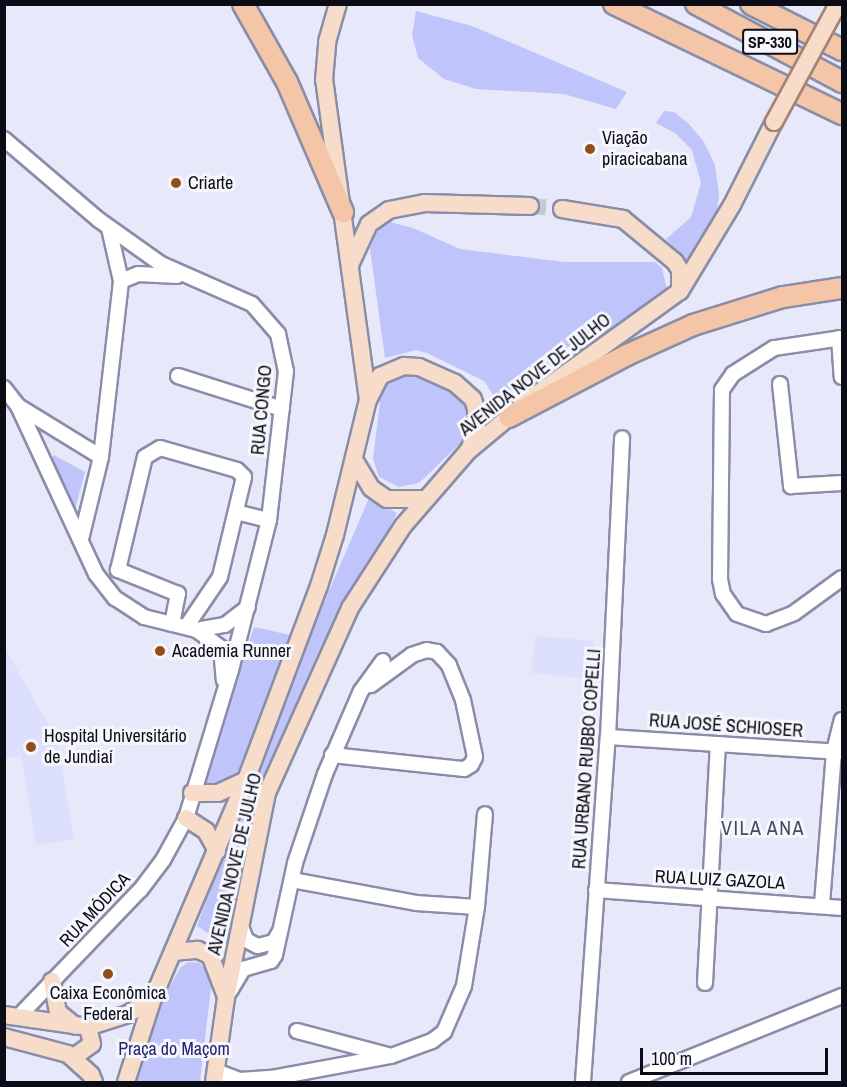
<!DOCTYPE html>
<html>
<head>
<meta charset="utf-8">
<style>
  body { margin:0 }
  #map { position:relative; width:847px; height:1087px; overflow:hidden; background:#e7e9fa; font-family:"Archivo Narrow",sans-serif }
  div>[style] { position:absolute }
  .built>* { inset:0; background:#dde0fd }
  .green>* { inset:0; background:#bfc4fb }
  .major-tunnel>* { height:16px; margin-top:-8px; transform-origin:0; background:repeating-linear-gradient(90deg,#c6c8d8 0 16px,transparent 0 24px) }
  .roads { filter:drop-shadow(2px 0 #8a8da7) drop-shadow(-2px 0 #8a8da7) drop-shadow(0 2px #8a8da7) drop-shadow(0 -2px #8a8da7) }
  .minor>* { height:14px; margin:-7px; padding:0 7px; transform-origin:7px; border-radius:7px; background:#fff }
  .major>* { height:16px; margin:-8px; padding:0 8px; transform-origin:8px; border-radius:8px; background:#f8dcca }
  .highway>* { height:20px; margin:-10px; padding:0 10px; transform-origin:10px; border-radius:10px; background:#f4c5a7 }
  .bridges { filter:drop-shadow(2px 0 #a28474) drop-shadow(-2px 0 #a28474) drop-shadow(0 2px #a28474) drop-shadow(0 -2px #a28474) }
  .major-bridge>* { height:16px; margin:-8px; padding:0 8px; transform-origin:8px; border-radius:8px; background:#f8dcca }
  .dots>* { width:16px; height:16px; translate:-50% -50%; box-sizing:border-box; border:3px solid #f6f7fd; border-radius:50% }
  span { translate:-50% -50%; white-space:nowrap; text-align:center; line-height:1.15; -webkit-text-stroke:6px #f6f7fd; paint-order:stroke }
  .shield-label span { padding:2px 4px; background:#f6f7fd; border:2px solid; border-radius:4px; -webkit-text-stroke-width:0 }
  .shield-label { font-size:16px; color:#0b0c15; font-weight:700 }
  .poi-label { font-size:18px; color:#0b0c15 }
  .left { translate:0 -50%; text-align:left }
  .street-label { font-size:18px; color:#0b0c15 }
  .park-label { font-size:18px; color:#2a236d }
  .neighbourhood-label { font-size:20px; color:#494a61; letter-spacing:1.5px }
  .frame { position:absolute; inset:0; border:6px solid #0b0c15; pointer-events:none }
  .scale { position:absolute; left:640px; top:1048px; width:188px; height:27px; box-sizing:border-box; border:3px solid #0b0c15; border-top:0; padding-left:8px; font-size:18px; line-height:21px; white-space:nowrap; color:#0b0c15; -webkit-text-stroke:4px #f6f7fd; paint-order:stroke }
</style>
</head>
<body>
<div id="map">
  <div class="built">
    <i style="clip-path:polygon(535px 636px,594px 641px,590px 679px,531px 673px)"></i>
    <i style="clip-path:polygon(4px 647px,57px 739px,74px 839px,36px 846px,21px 756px,5px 758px)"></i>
  </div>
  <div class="green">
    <i style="clip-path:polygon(416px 11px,472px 26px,627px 92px,616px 109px,564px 94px,476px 89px,444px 79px,418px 58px,412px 35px)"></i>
    <i style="clip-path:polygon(664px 111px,674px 112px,689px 124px,704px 142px,715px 165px,719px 194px,716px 222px,691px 265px,666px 239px,691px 217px,701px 183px,692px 150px,675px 133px,656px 123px)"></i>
    <i style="clip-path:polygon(386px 221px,413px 228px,460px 249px,564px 262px,655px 262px,662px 268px,667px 289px,502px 408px,484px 381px,427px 353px,416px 350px,385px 358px,370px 249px,375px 235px)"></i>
    <i style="clip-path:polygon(412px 374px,438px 381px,468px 401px,471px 433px,419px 483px,399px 487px,379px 477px,373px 459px,382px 385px,390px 377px)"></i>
    <i style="clip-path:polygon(54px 455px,85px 472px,73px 517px,50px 462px)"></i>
    <i style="clip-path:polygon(369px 498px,397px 513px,305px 686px,275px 753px,248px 830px,227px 945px,197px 926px,264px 742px)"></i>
    <i style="clip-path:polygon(254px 627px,290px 635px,240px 774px,222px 785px,209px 786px,202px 780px)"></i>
    <i style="clip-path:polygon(188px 962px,200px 963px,212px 979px,200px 1082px,129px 1082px,156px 1012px,180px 968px)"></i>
  </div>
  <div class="major-tunnel">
    <i style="left:530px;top:206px;width:32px;rotate:5deg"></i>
  </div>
  <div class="roads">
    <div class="minor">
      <i style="left:4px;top:139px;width:125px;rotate:40.5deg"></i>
      <i style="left:99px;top:220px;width:76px;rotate:35.4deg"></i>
      <i style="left:161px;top:264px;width:99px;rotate:23.7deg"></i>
      <i style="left:252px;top:304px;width:40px;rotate:49deg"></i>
      <i style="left:278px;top:334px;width:38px;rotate:78deg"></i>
      <i style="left:286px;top:371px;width:150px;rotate:96.5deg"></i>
      <i style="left:269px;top:520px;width:155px;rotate:104.2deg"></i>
      <i style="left:231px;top:670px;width:155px;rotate:106.9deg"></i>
      <i style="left:186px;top:818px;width:48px;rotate:118.7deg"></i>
      <i style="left:163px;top:860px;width:38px;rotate:127deg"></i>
      <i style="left:140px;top:890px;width:176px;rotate:133.8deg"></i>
      <i style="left:121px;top:281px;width:18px;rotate:-22deg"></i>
      <i style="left:138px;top:274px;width:39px;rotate:3deg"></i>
      <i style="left:839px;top:338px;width:39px;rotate:86deg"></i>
      <i style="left:842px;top:338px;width:69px;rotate:171.6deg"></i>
      <i style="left:774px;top:348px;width:49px;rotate:147.6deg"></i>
      <i style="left:733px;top:374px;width:19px;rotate:125deg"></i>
      <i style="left:722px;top:390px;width:189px;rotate:90.6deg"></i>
      <i style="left:720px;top:579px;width:15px;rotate:79deg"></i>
      <i style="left:723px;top:594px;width:24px;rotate:55deg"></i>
      <i style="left:737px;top:614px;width:31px;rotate:19deg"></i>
      <i style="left:766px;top:624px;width:30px;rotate:-21deg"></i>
      <i style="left:794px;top:613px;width:59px;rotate:-36.1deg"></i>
      <i style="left:178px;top:376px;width:109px;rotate:17.6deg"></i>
      <i style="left:780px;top:384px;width:103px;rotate:83.8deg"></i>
      <i style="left:791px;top:486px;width:51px;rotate:-3.4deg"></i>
      <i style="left:4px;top:388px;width:23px;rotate:52deg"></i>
      <i style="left:18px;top:406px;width:185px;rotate:65.1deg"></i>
      <i style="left:96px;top:574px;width:31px;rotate:52deg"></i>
      <i style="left:115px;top:598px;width:35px;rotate:33deg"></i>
      <i style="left:144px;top:617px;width:54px;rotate:14deg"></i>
      <i style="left:196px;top:630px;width:29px;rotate:-10deg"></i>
      <i style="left:225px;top:625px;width:29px;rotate:-38deg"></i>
      <i style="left:18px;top:406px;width:97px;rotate:31.6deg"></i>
      <i style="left:236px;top:512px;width:34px;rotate:14deg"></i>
      <i style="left:81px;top:539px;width:84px;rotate:-76.3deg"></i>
      <i style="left:101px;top:457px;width:177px;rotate:-83.5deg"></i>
      <i style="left:121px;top:281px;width:54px;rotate:-102.8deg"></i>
      <i style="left:172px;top:624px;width:31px;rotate:-79deg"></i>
      <i style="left:178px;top:594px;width:65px;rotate:-158.2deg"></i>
      <i style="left:118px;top:570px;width:116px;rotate:-76.6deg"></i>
      <i style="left:145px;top:457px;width:17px;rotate:-31deg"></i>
      <i style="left:160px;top:448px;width:80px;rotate:15.9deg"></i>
      <i style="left:237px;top:470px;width:10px;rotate:45deg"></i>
      <i style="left:244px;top:477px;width:103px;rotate:103.5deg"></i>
      <i style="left:220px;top:577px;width:60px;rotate:124.2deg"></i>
      <i style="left:198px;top:631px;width:29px;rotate:36deg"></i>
      <i style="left:221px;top:648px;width:32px;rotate:85deg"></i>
      <i style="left:608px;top:737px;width:234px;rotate:3.7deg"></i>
      <i style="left:332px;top:755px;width:133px;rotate:6.1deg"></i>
      <i style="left:464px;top:769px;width:8px;rotate:-30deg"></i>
      <i style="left:471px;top:765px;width:9px;rotate:-63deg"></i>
      <i style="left:475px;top:757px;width:58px;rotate:-101.9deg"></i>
      <i style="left:463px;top:700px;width:38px;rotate:-112deg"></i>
      <i style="left:449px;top:665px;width:18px;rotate:-133deg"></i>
      <i style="left:437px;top:652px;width:10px;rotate:-169deg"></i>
      <i style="left:427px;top:650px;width:16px;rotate:162deg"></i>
      <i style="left:412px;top:655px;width:51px;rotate:143.8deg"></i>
      <i style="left:292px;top:880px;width:126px;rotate:10.5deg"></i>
      <i style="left:416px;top:903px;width:61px;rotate:3.8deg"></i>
      <i style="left:596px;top:890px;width:247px;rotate:4.2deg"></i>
      <i style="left:822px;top:904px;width:153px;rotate:-85.5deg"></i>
      <i style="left:834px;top:751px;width:32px;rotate:-76deg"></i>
      <i style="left:240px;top:924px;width:17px;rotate:69deg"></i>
      <i style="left:246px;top:940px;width:13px;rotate:27deg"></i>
      <i style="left:258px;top:946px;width:16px;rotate:-14deg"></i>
      <i style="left:274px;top:942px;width:13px;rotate:-61deg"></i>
      <i style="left:705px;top:983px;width:239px;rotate:-86.9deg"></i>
      <i style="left:230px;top:991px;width:26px;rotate:-59deg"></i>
      <i style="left:243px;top:969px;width:29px;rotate:-16deg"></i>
      <i style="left:271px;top:961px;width:7px;rotate:-56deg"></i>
      <i style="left:275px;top:955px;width:94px;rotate:-77.7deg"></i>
      <i style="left:295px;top:863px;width:94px;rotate:-71.4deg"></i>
      <i style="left:325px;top:774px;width:90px;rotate:-66.6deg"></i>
      <i style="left:361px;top:691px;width:37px;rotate:-54deg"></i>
      <i style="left:297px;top:1031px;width:94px;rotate:14.8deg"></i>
      <i style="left:216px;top:1071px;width:26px;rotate:21deg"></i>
      <i style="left:240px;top:1080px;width:32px;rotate:-4deg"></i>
      <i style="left:272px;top:1078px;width:121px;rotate:-10.5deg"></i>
      <i style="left:391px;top:1056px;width:44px;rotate:-20.1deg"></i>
      <i style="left:432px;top:1041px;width:15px;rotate:-37deg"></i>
      <i style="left:444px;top:1032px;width:50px;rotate:-66.5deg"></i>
      <i style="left:464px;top:986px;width:80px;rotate:-80.7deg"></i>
      <i style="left:477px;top:907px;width:93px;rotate:-85.1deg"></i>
      <i style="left:583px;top:1082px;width:346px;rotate:-85.9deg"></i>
      <i style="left:608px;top:737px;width:299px;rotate:-87.3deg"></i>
      <i style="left:629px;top:1082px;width:230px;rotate:-22deg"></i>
    </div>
    <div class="major">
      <i style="left:562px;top:209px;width:62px;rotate:9.3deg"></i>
      <i style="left:623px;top:219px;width:67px;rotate:39.6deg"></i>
      <i style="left:675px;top:262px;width:9px;rotate:58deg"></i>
      <i style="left:680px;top:270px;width:21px;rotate:90deg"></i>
      <i style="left:350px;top:265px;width:45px;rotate:-65.1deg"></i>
      <i style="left:369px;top:224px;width:24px;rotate:-35deg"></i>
      <i style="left:389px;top:210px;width:36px;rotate:-11deg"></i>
      <i style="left:424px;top:203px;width:106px;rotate:1.6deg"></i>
      <i style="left:368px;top:400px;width:27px;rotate:-63deg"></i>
      <i style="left:380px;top:376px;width:26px;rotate:-23deg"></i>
      <i style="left:404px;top:366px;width:15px;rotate:4deg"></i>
      <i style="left:419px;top:367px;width:39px;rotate:24deg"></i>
      <i style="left:455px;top:383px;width:24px;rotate:42deg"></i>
      <i style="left:473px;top:399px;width:10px;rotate:73deg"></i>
      <i style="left:476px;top:409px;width:22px;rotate:87deg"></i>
      <i style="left:477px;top:431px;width:21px;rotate:113deg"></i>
      <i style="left:355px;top:461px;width:31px;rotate:59deg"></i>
      <i style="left:371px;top:488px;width:19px;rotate:35deg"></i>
      <i style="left:387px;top:499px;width:37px"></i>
      <i style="left:192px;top:793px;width:26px"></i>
      <i style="left:218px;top:793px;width:31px;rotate:-25deg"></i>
      <i style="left:186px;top:818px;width:24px;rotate:33deg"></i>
      <i style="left:206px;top:831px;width:23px;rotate:61deg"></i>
      <i style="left:173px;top:952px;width:25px;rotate:-5deg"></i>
      <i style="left:198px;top:950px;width:13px;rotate:23deg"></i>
      <i style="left:210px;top:955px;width:42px;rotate:69deg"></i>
      <i style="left:52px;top:981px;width:32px;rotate:79deg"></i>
      <i style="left:58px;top:1012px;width:22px;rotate:39deg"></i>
      <i style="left:4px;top:1015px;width:85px;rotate:8.1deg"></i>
      <i style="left:88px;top:1027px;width:42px;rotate:-18deg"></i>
      <i style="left:128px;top:1014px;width:30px;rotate:-33deg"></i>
      <i style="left:4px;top:1037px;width:66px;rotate:14.9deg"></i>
      <i style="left:68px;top:1054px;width:31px;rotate:42deg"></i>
      <i style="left:91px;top:1075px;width:8px;rotate:67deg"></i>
      <i style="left:74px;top:1057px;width:22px;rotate:-36deg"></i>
      <i style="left:92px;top:1044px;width:17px;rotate:-103deg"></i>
      <i style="left:126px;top:1082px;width:88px;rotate:-72.2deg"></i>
      <i style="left:153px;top:998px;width:237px;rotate:-66.9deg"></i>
      <i style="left:246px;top:780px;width:207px;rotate:-69.4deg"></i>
      <i style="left:319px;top:586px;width:53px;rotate:-72.6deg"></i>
      <i style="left:335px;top:535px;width:139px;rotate:-76.3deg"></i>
      <i style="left:368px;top:400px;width:323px;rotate:-97.8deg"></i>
      <i style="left:324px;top:80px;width:38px;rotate:-85deg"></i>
      <i style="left:327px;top:42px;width:40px;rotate:-74deg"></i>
      <i style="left:214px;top:1082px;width:85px;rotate:-81.9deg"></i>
      <i style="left:226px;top:998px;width:209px;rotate:-78.7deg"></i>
      <i style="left:267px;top:793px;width:203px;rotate:-65.8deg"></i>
      <i style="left:350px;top:608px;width:98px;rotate:-57.1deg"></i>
      <i style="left:403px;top:526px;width:99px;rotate:-49.1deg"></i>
      <i style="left:468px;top:451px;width:85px;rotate:-39.7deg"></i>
      <i style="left:533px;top:397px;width:181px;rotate:-35.8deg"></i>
      <i style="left:680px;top:291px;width:100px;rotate:-58.8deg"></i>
      <i style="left:732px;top:205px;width:93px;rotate:-63.2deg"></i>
    </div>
    <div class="highway">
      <i style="left:243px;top:4px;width:90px;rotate:60.6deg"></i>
      <i style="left:287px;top:82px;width:142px;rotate:66.7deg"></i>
      <i style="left:614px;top:4px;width:253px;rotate:25.8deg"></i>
      <i style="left:696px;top:4px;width:166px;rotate:28.1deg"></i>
      <i style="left:751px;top:4px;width:102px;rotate:26.8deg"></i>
      <i style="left:509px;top:417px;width:133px;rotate:-27.7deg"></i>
      <i style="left:627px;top:355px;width:72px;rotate:-24.4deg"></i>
      <i style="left:693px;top:325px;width:94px;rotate:-17.3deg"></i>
      <i style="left:783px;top:297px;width:60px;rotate:-8.7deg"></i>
    </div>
  </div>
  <div class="bridges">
    <div class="major-bridge">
      <i style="left:774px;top:122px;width:134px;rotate:-61.5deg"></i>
    </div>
  </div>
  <div class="dots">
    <i style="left:590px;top:149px;background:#8f4e1a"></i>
    <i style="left:176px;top:183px;background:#8f4e1a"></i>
    <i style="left:160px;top:651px;background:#8f4e1a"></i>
    <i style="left:31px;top:747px;background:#8f4e1a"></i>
    <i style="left:108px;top:974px;background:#8f4e1a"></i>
  </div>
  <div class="shield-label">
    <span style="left:770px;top:42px">SP-330</span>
  </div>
  <div class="poi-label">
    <span class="left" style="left:602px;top:149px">Viação<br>piracicabana</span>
    <span class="left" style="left:188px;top:183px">Criarte</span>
    <span class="left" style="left:172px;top:651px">Academia Runner</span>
    <span class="left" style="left:44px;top:747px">Hospital Universitário<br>de Jundiaí</span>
    <span style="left:108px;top:1004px">Caixa Econômica<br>Federal</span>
  </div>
  <div class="street-label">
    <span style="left:535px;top:375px;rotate:-38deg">AVENIDA NOVE DE JULHO</span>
    <span style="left:262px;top:410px;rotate:-85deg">RUA CONGO</span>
    <span style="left:726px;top:726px;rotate:4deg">RUA JOSÉ SCHIOSER</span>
    <span style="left:587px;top:759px;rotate:-86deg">RUA URBANO RUBBO COPELLI</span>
    <span style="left:235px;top:864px;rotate:-77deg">AVENIDA NOVE DE JULHO</span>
    <span style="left:720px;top:880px;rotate:3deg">RUA LUIZ GAZOLA</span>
    <span style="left:95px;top:910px;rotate:-47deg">RUA MÓDICA</span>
  </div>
  <div class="park-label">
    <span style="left:174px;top:1049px">Praça do Maçom</span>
  </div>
  <div class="neighbourhood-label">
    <span style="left:763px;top:827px">VILA ANA</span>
  </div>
  <div class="frame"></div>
  <div class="scale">100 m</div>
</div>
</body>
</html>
